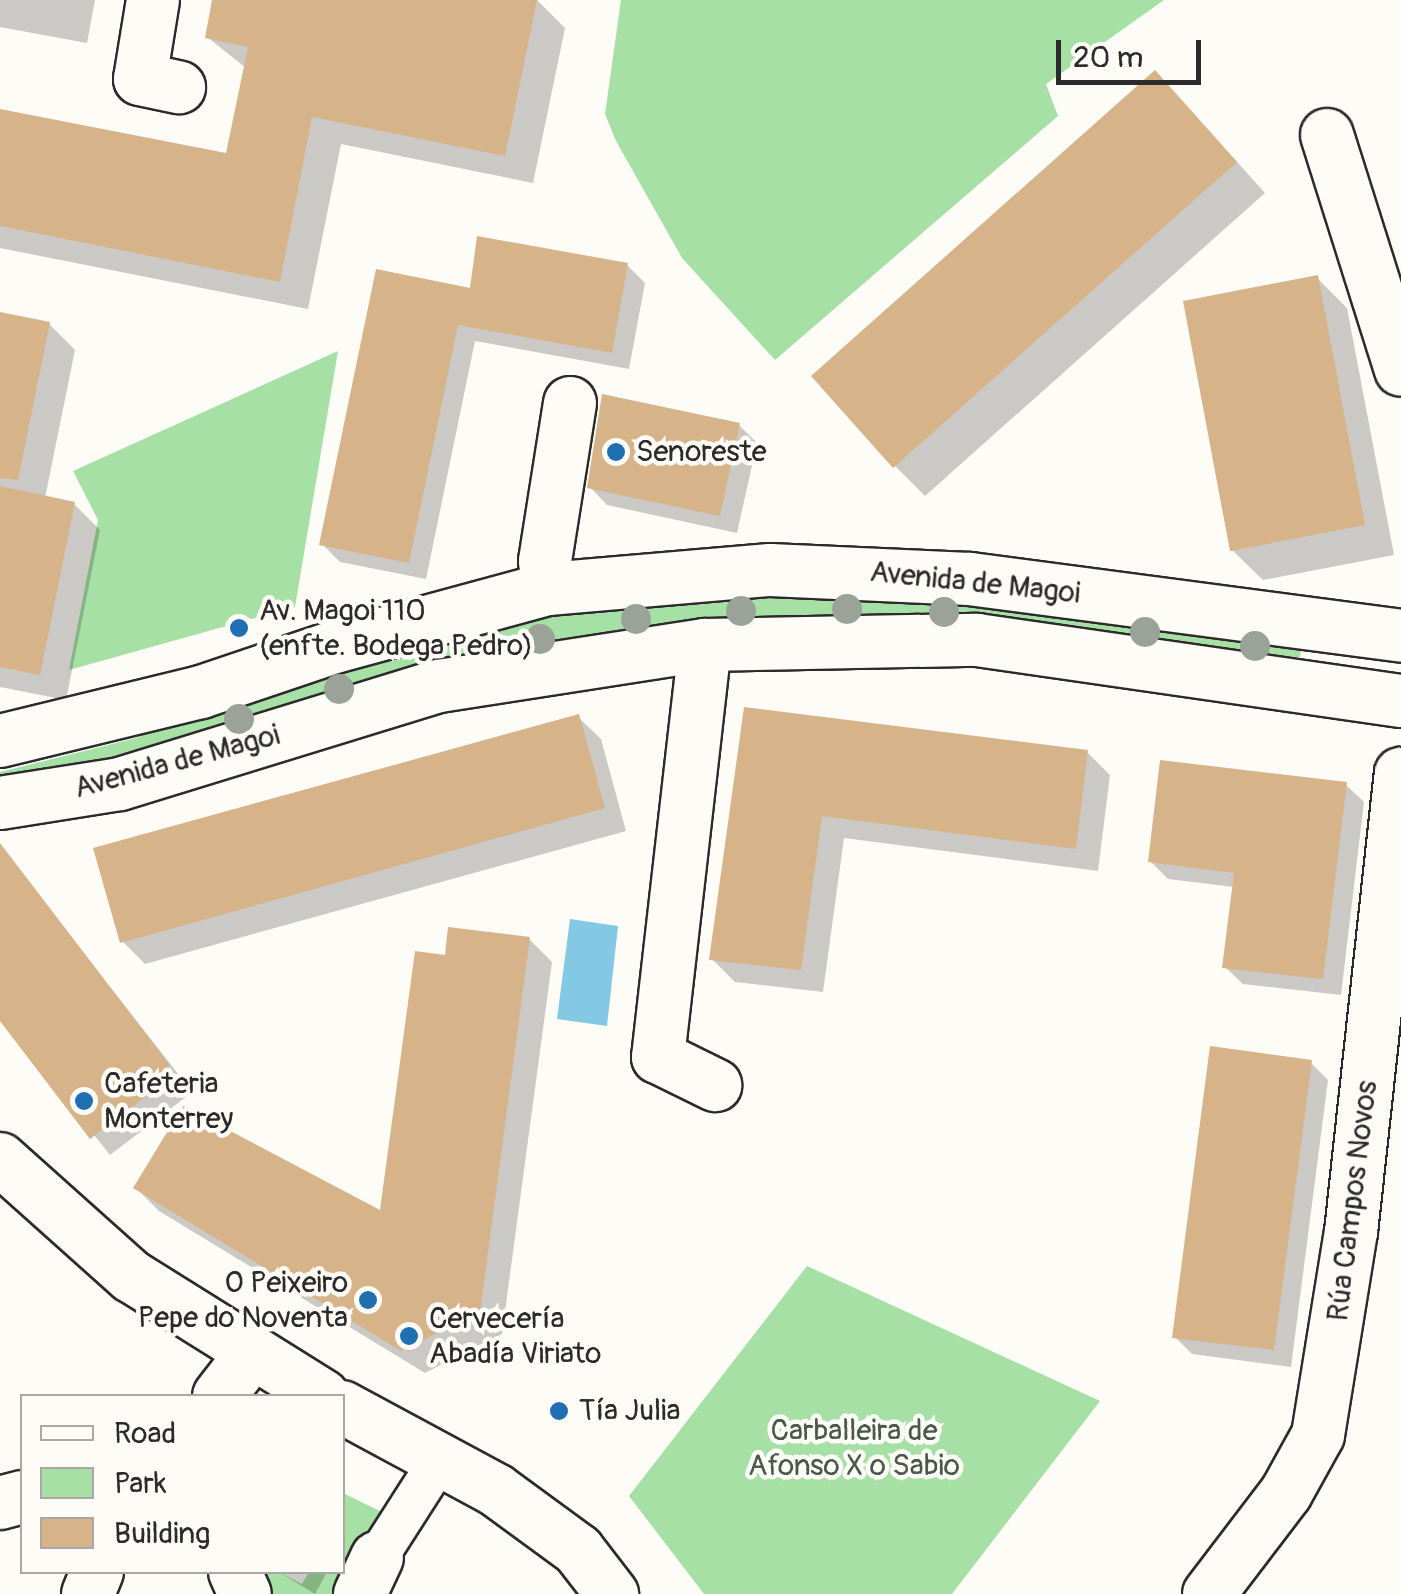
<!DOCTYPE html>
<html>
<head>
<meta charset="utf-8">
<style>
  body { margin:0 }
  #map { position:relative; width:1401px; height:1594px; overflow:hidden; background:#fdfcf7; font-family:Pangolin,sans-serif }
  div>[style] { position:absolute }
  .green>* { inset:0; background:#a6e0a5 }
  .water>* { inset:0; background:#83c8e4 }
  .shadow>* { inset:0; background:#0003 }
  .building>* { inset:0; background:#d6b388 }
  .roads { filter:drop-shadow(2px 0 #2b2b2b) drop-shadow(-2px 0 #2b2b2b) drop-shadow(0 2px #2b2b2b) drop-shadow(0 -2px #2b2b2b) }
  .pedestrian>* { height:40px; margin:-20px; padding:0 20px; transform-origin:20px; border-radius:20px; background:#fdfcf7 }
  .minor>* { height:52px; margin:-26px; padding:0 26px; transform-origin:26px; border-radius:26px; background:#fdfcf7 }
  .trees>* { width:30px; height:30px; margin:-15px; border-radius:50%; background:#9ba298 }
  .dots>* { width:28px; height:28px; translate:-50% -50%; box-sizing:border-box; border:5px solid #fdfcf7; border-radius:50% }
  span { translate:-50% -50%; white-space:nowrap; text-align:center; line-height:1.15; -webkit-text-stroke:9px #fdfcf7; paint-order:stroke }
  .poi-label { font-size:30px; color:#2b2b2b }
  .left { translate:0 -50%; text-align:left }
  .right { translate:-100% -50%; text-align:right }
  .street-label { font-size:30px; color:#2b2b2b }
  .park-label { font-size:30px; color:#4a584a }
  .legend { position:absolute; left:20px; top:1394px; width:325px; height:180px; box-sizing:border-box; background:#fdfcf7; border:2px solid #a9a8a5; margin:0; padding:12px 18px; list-style:none; font-size:30px; color:#2b2b2b }
  .legend li { display:flex; align-items:center; gap:20px; height:50px }
  .legend b { width:50px; border:2px solid #a9a8a5 }
  .scale { position:absolute; left:1056px; top:40px; width:145px; height:45px; box-sizing:border-box; border:5px solid #2b2b2b; border-top:0; padding-left:12px; font-size:30px; line-height:35px; white-space:nowrap; color:#2b2b2b; -webkit-text-stroke:8px #fdfcf7; paint-order:stroke }
</style>
</head>
<body>
<div id="map">
  <div class="green">
    <i style="clip-path:polygon(621px 0,1164px 0,1046px 84px,1058px 116px,775px 360px,682px 258px,616px 141px,605px 114px)"></i>
    <i style="clip-path:polygon(338px 351px,295px 607px,69px 670px,98px 520px,73px 471px)"></i>
    <i style="clip-path:polygon(738px 595px,897px 597px,1294px 643px,1301px 650px,1300px 657px,1290px 657px,1048px 629px,874px 624px,0 793px,0 772px,136px 738px,230px 699px,557px 613px)"></i>
    <i style="clip-path:polygon(807px 1266px,1100px 1401px,952px 1594px,704px 1594px,629px 1496px)"></i>
    <i style="clip-path:polygon(343px 1493px,392px 1517px,342px 1594px,255px 1594px,249px 1572px,279px 1572px,302px 1584px,309px 1572px,342px 1572px)"></i>
  </div>
  <div class="water">
    <i style="clip-path:polygon(570px 919px,618px 926px,607px 1026px,557px 1019px)"></i>
  </div>
  <div class="shadow">
    <i style="clip-path:polygon(0 0,95px 0,87px 43px,0 27px)"></i>
    <i style="clip-path:polygon(215px 0,537px 0,565px 28px,533px 183px,341px 144px,308px 309px,0 248px,0 111px,228px 156px,246px 68px,207px 37px)"></i>
    <i style="clip-path:polygon(1185px 104px,1265px 193px,925px 496px,895px 466px)"></i>
    <i style="clip-path:polygon(627px 265px,645px 283px,629px 369px,475px 341px,426px 579px,340px 562px,322px 544px,472px 291px)"></i>
    <i style="clip-path:polygon(1317px 278px,1347px 308px,1394px 555px,1263px 580px,1232px 550px)"></i>
    <i style="clip-path:polygon(0 315px,49px 324px,75px 350px,45px 498px,74px 504px,100px 530px,66px 700px,0 687px)"></i>
    <i style="clip-path:polygon(739px 425px,757px 443px,737px 533px,607px 505px,590px 487px)"></i>
    <i style="clip-path:polygon(746px 710px,1087px 752px,1110px 775px,1098px 871px,844px 838px,823px 992px,735px 982px,712px 959px)"></i>
    <i style="clip-path:polygon(578px 717px,601px 739px,626px 831px,145px 964px,122px 941px)"></i>
    <i style="clip-path:polygon(1346px 785px,1364px 802px,1341px 995px,1243px 984px,1225px 967px,1234px 887px,1168px 879px,1150px 861px)"></i>
    <i style="clip-path:polygon(9px 858px,186px 1084px,186px 1097px,110px 1155px,0 1017px,0 865px)"></i>
    <i style="clip-path:polygon(529px 939px,552px 962px,502px 1334px,425px 1373px,159px 1211px,136px 1188px,382px 1214px,447px 958px)"></i>
    <i style="clip-path:polygon(1310px 1062px,1328px 1080px,1291px 1367px,1192px 1354px,1175px 1337px)"></i>
    <i style="clip-path:polygon(279px 1572px,327px 1572px,315px 1594px)"></i>
  </div>
  <div class="building">
    <i style="clip-path:polygon(212px 0,537px 0,505px 156px,312px 117px,280px 282px,0 226px,0 109px,226px 153px,248px 47px,205px 38px)"></i>
    <i style="clip-path:polygon(1155px 70px,1237px 162px,893px 468px,811px 376px)"></i>
    <i style="clip-path:polygon(477px 236px,628px 263px,612px 353px,458px 325px,409px 563px,319px 545px,376px 269px,470px 288px)"></i>
    <i style="clip-path:polygon(1318px 275px,1365px 525px,1230px 551px,1183px 301px)"></i>
    <i style="clip-path:polygon(0 312px,50px 322px,18px 480px,0 478px)"></i>
    <i style="clip-path:polygon(602px 394px,740px 423px,720px 516px,587px 488px)"></i>
    <i style="clip-path:polygon(0 486px,75px 502px,40px 675px,0 667px)"></i>
    <i style="clip-path:polygon(744px 707px,1088px 750px,1076px 849px,822px 816px,801px 970px,709px 960px)"></i>
    <i style="clip-path:polygon(579px 714px,605px 808px,120px 943px,93px 848px)"></i>
    <i style="clip-path:polygon(1160px 760px,1347px 782px,1323px 979px,1222px 968px,1234px 873px,1148px 862px)"></i>
    <i style="clip-path:polygon(0 843px,169px 1064px,169px 1079px,90px 1139px,0 1021px)"></i>
    <i style="clip-path:polygon(448px 927px,530px 937px,480px 1312px,401px 1351px,133px 1188px,183px 1106px,380px 1210px,415px 951px,445px 955px)"></i>
    <i style="clip-path:polygon(1210px 1046px,1312px 1060px,1274px 1350px,1172px 1338px)"></i>
  </div>
  <div class="roads">
    <div class="pedestrian">
      <i style="left:377px;top:1558px;width:115px;rotate:-57.4deg"></i>
    </div>
    <div class="minor">
      <i style="left:153px;top:0;width:80px;rotate:99.3deg"></i>
      <i style="left:140px;top:79px;width:40px;rotate:12deg"></i>
      <i style="left:1327px;top:135px;width:246px;rotate:72.5deg"></i>
      <i style="left:548px;top:589px;width:28px;rotate:-96deg"></i>
      <i style="left:545px;top:561px;width:160px;rotate:-81deg"></i>
      <i style="left:705px;top:645px;width:415px;rotate:96.5deg"></i>
      <i style="left:658px;top:1057px;width:64px;rotate:26.2deg"></i>
      <i style="left:0;top:741px;width:207px;rotate:-13.7deg"></i>
      <i style="left:201px;top:692px;width:145px;rotate:-18.6deg"></i>
      <i style="left:338px;top:646px;width:218px;rotate:-15.2deg"></i>
      <i style="left:548px;top:589px;width:223px;rotate:-4.9deg"></i>
      <i style="left:770px;top:570px;width:200px;rotate:2.6deg"></i>
      <i style="left:970px;top:579px;width:435px;rotate:7.5deg"></i>
      <i style="left:0;top:803px;width:121px;rotate:-9deg"></i>
      <i style="left:120px;top:784px;width:334px;rotate:-17.1deg"></i>
      <i style="left:439px;top:686px;width:269px;rotate:-8.8deg"></i>
      <i style="left:705px;top:645px;width:272px;rotate:-1.1deg"></i>
      <i style="left:977px;top:640px;width:428px;rotate:8.2deg"></i>
      <i style="left:0;top:1159px;width:176px;rotate:41.8deg"></i>
      <i style="left:131px;top:1276px;width:226px;rotate:32deg"></i>
      <i style="left:219px;top:1396px;width:51px;rotate:-52.2deg"></i>
      <i style="left:342px;top:1407px;width:175px;rotate:28.3deg"></i>
      <i style="left:496px;top:1490px;width:102px;rotate:36.2deg"></i>
      <i style="left:578px;top:1550px;width:56px;rotate:52.3deg"></i>
      <i style="left:0;top:1503px;width:23px;rotate:-15deg"></i>
      <i style="left:235px;top:1572px;width:24px;rotate:66deg"></i>
      <i style="left:88px;top:1594px;width:24px;rotate:-68deg"></i>
      <i style="left:360px;top:1594px;width:40px;rotate:-65deg"></i>
      <i style="left:1209px;top:1594px;width:127px;rotate:-52.7deg"></i>
      <i style="left:1286px;top:1493px;width:66px;rotate:-61.1deg"></i>
      <i style="left:1318px;top:1435px;width:206px;rotate:-80.8deg"></i>
      <i style="left:1351px;top:1232px;width:461px;rotate:-83.8deg"></i>
    </div>
  </div>
  <div class="trees">
    <i style="left:847px;top:609px"></i>
    <i style="left:741px;top:611px"></i>
    <i style="left:944px;top:612px"></i>
    <i style="left:636px;top:619px"></i>
    <i style="left:1145px;top:632px"></i>
    <i style="left:540px;top:639px"></i>
    <i style="left:1255px;top:646px"></i>
    <i style="left:339px;top:689px"></i>
    <i style="left:239px;top:719px"></i>
  </div>
  <div class="dots">
    <i style="left:616px;top:452px;background:#1f6fb2"></i>
    <i style="left:239px;top:628px;background:#1f6fb2"></i>
    <i style="left:84px;top:1101px;background:#1f6fb2"></i>
    <i style="left:368px;top:1300px;background:#1f6fb2"></i>
    <i style="left:409px;top:1336px;background:#1f6fb2"></i>
    <i style="left:559px;top:1411px;background:#1f6fb2"></i>
  </div>
  <div class="poi-label">
    <span class="left" style="left:636px;top:452px">Senoreste</span>
    <span class="left" style="left:259px;top:628px">Av. Magoi 110<br>(enfte. Bodega Pedro)</span>
    <span class="left" style="left:104px;top:1101px">Cafeteria<br>Monterrey</span>
    <span class="right" style="left:348px;top:1300px">O Peixeiro<br>Pepe do Noventa</span>
    <span class="left" style="left:429px;top:1336px">Cervecería<br>Abadía Viriato</span>
    <span class="left" style="left:579px;top:1411px">Tía Julia</span>
  </div>
  <div class="street-label">
    <span style="left:975px;top:583px;rotate:6deg">Avenida de Magoi</span>
    <span style="left:177px;top:762px;rotate:-15deg">Avenida de Magoi</span>
    <span style="left:1353px;top:1201px;rotate:-83deg">Rúa Campos Novos</span>
  </div>
  <div class="park-label">
    <span style="left:854px;top:1448px">Carballeira de<br>Afonso X o Sabio</span>
  </div>
  <ul class="legend">
  <li><b style="height:12px;background:#fdfcf7"></b>Road</li>
  <li><b style="height:28px;background:#a6e0a5"></b>Park</li>
  <li><b style="height:28px;background:#d6b388"></b>Building</li>
  </ul>
  <div class="scale">20 m</div>
</div>
</body>
</html>
